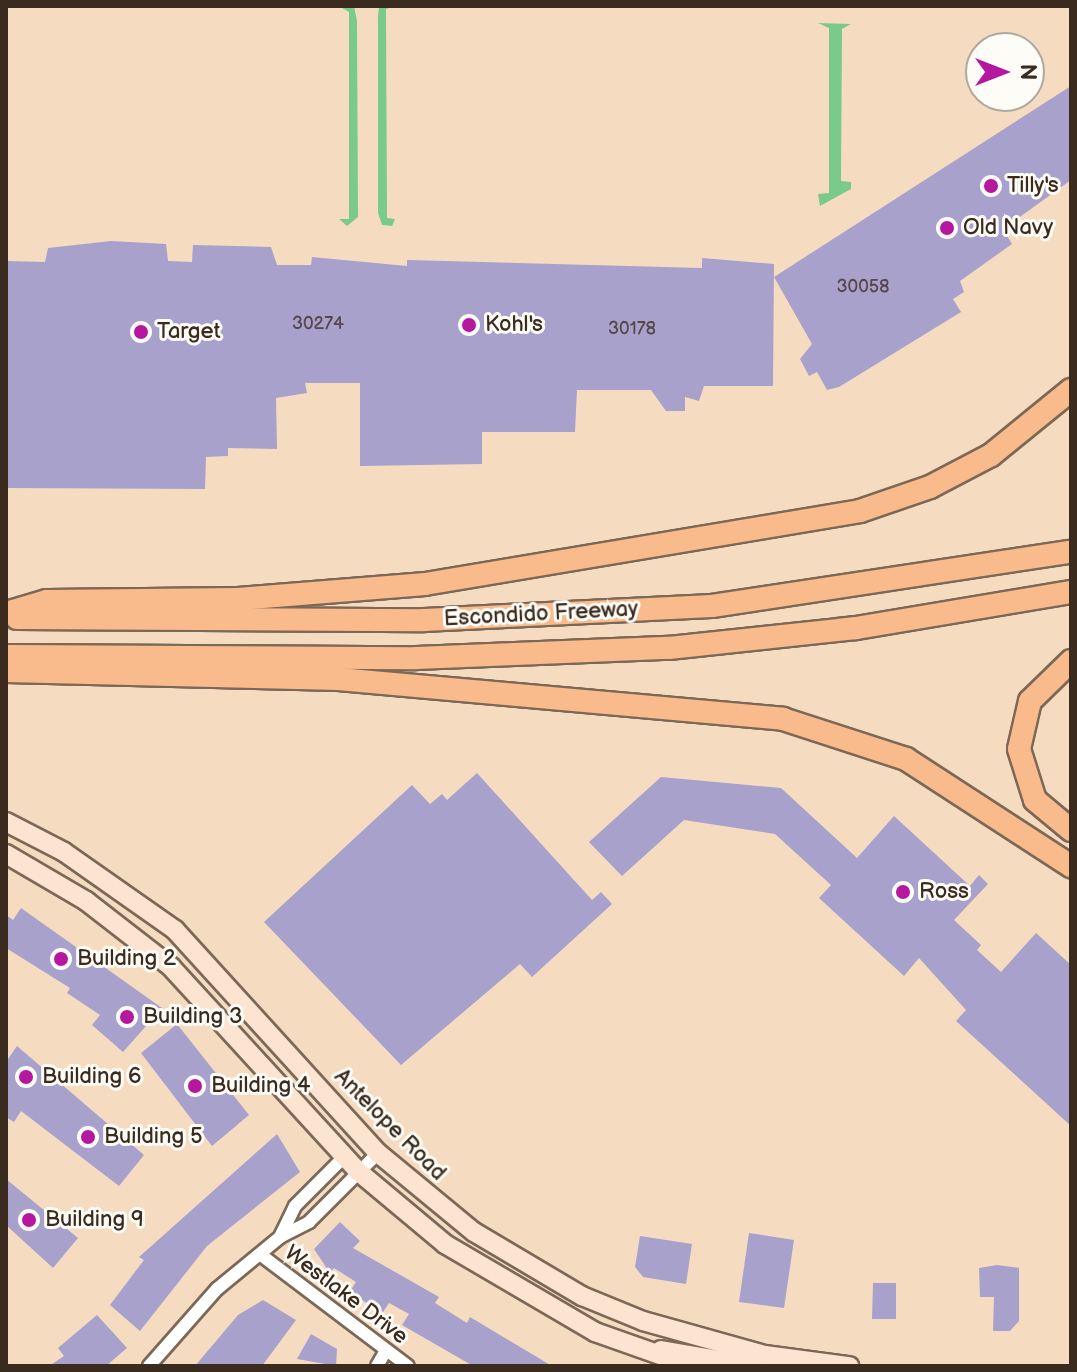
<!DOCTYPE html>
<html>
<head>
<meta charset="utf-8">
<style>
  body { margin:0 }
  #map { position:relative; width:1077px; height:1372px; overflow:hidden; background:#f5dcc1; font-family:"Balsamiq Sans",sans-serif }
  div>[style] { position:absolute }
  .green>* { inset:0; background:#79ca8b }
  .building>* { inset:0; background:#a7a1cc }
  .roads { filter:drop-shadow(2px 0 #7c6857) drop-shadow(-2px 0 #7c6857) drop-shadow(0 2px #7c6857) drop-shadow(0 -2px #7c6857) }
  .minor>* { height:12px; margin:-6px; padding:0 6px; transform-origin:6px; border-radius:6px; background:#fff }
  .secondary>* { height:18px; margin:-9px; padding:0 9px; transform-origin:9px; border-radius:9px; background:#fde4d1 }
  .motorway>* { height:22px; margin:-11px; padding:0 11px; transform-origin:11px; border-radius:11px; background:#fabb8c }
  .dots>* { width:22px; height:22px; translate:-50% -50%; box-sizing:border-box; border:4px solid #fdfcf7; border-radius:50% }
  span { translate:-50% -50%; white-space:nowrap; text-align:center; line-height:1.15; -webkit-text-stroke:6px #fdfcf7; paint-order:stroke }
  .number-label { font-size:18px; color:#56484a }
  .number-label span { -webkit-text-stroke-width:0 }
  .poi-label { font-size:22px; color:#3b2a1e }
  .left { translate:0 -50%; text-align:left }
  .street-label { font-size:22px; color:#3b2a1e }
  .frame { position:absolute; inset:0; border:8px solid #3b2a1e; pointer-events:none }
  .north { position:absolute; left:965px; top:32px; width:80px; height:80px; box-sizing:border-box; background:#fdfcf7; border:2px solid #afa8a0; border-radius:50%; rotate:90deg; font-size:22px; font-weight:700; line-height:32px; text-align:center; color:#3b2a1e }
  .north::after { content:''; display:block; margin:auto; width:28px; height:36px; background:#b5179e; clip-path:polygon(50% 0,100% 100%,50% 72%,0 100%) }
</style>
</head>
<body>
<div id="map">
  <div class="green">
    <i style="clip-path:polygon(339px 6px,354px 6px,357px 21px,358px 217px,347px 226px,339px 219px,349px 219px,349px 12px)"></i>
    <i style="clip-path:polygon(396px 6px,386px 9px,387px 218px,395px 219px,392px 226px,382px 225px,378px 213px,378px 18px,379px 6px)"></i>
    <i style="clip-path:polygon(818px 23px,851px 24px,842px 29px,841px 181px,851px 182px,851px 189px,820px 206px,818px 194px,829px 193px,829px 28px)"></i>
  </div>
  <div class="building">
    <i style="clip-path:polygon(1071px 86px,1071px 180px,1003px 229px,1012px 244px,960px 281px,964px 292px,953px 299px,961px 312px,839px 387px,827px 390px,817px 372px,809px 376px,800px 359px,812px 344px,774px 277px)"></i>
    <i style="clip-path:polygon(111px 241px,166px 244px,168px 261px,192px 262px,193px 245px,271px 247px,277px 265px,311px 265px,312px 257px,407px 266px,407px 260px,702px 268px,702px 258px,774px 264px,773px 386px,704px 386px,699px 401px,685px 397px,685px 411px,666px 411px,651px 390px,577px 390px,575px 432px,482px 432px,482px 464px,360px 466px,360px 383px,305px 383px,307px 393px,276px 398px,277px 449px,228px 448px,228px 456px,206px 457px,205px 489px,6px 488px,6px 261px,45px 262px,48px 248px)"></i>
    <i style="clip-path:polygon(477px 773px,592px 900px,601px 892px,612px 904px,532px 977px,520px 964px,401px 1065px,264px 922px,412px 785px,430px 804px,442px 794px,447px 800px)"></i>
    <i style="clip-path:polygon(661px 777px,781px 788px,857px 858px,894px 816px,970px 886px,979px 875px,988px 884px,954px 920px,981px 945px,977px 950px,1001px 972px,1036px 933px,1071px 965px,1071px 1126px,956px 1021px,966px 1010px,919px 958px,904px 976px,819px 898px,831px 885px,775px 834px,684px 820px,622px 876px,589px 842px)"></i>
    <i style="clip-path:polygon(21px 908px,162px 1008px,123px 1052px,92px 1025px,100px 1015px,67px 993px,70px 988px,6px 948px,6px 915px,13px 920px)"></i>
    <i style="clip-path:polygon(177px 1024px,249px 1115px,212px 1146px,141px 1053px)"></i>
    <i style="clip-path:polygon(17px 1046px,144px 1155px,119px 1186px,21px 1111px,14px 1122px,6px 1117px,6px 1062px)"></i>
    <i style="clip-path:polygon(277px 1134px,300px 1172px,207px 1246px,140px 1331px,110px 1305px,144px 1260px,139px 1257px)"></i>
    <i style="clip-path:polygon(6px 1179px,78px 1238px,53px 1268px,6px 1225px)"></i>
    <i style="clip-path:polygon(340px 1222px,360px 1241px,353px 1248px,439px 1297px,435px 1303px,467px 1323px,470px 1317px,552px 1366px,473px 1366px,402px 1325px,409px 1314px,389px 1303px,383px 1312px,349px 1293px,356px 1282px,334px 1268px,330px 1273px,314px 1249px)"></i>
    <i style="clip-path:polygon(749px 1233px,794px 1240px,784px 1308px,739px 1302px)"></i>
    <i style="clip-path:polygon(640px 1236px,692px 1244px,686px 1284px,643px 1277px,635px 1267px)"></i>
    <i style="clip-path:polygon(997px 1265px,1019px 1268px,1019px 1321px,1010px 1331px,993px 1331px,994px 1297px,980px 1297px,979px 1268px)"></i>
    <i style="clip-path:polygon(873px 1283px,896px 1283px,896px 1319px,872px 1319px)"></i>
    <i style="clip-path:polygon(263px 1300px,296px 1320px,262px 1366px,195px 1366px,238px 1315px)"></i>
    <i style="clip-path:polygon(97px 1315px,127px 1348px,106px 1366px,49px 1366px,64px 1356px,58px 1348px)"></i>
    <i style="clip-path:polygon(311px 1334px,337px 1349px,336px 1366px,297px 1359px)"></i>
  </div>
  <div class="roads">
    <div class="minor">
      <i style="left:280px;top:1237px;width:33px;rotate:-27deg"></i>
      <i style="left:309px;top:1222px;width:98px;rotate:-45deg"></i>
      <i style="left:261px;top:1255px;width:184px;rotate:37.1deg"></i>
      <i style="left:149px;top:1366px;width:103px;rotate:-48.6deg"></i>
      <i style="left:217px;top:1289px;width:82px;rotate:-39.5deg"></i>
      <i style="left:280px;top:1237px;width:34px;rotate:-64deg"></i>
      <i style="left:295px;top:1206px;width:71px;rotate:-45deg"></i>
      <i style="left:377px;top:1366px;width:16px;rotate:-60deg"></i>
    </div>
    <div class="secondary">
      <i style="left:6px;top:822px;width:65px;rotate:27.3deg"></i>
      <i style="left:64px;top:852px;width:136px;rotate:35.1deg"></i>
      <i style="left:175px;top:930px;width:302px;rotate:47.7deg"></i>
      <i style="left:378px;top:1153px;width:124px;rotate:39.5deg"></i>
      <i style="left:474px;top:1232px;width:126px;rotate:30.7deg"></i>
      <i style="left:582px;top:1296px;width:66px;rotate:22.3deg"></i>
      <i style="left:643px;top:1321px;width:127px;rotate:15.6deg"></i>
      <i style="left:765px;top:1355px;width:85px;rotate:7.5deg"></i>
      <i style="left:6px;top:854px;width:93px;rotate:30.4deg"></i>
      <i style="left:86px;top:901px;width:108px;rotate:37.8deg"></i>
      <i style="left:171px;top:967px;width:278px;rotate:47.5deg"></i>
      <i style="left:359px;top:1172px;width:112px;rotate:39.9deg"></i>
      <i style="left:445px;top:1244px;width:174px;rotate:30.4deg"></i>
      <i style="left:595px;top:1332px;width:102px;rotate:19.5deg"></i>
      <i style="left:661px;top:1350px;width:94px;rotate:9.8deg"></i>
    </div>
    <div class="motorway">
      <i style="left:6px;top:613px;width:43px;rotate:-16.3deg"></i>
      <i style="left:47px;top:601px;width:191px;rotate:-0.6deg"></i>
      <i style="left:238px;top:599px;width:188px;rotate:-4.6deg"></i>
      <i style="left:425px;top:584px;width:441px;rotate:-9.5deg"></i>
      <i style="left:860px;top:511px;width:74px;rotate:-18.9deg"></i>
      <i style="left:930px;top:487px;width:69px;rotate:-27.7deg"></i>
      <i style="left:991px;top:455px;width:103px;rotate:-39.1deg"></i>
      <i style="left:17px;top:618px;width:407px;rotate:0.3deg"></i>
      <i style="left:424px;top:620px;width:288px;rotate:-2.8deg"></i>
      <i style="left:712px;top:606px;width:363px;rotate:-8.6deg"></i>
      <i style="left:7px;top:656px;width:409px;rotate:0.3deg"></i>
      <i style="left:416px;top:658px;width:253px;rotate:-2.3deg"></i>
      <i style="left:669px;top:648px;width:188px;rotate:-6.1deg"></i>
      <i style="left:856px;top:628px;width:218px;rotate:-9.5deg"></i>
      <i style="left:1071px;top:661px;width:57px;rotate:135.7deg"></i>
      <i style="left:1030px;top:701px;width:49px;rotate:102.9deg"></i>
      <i style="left:1019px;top:749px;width:53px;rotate:72.6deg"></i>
      <i style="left:1035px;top:800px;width:47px;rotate:39.8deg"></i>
      <i style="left:6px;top:671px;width:332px;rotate:1.4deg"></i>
      <i style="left:338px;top:679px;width:447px;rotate:5.1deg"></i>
      <i style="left:783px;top:719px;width:129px;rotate:18deg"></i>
      <i style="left:906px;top:759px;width:197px;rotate:33deg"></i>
    </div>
  </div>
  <div class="dots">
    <i style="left:991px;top:186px;background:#b5179e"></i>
    <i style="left:947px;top:228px;background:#b5179e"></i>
    <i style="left:469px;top:325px;background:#b5179e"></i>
    <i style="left:141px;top:332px;background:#b5179e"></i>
    <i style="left:903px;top:892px;background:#b5179e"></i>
    <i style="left:61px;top:959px;background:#b5179e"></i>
    <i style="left:127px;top:1017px;background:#b5179e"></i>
    <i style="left:26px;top:1077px;background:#b5179e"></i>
    <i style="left:195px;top:1086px;background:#b5179e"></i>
    <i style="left:88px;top:1137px;background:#b5179e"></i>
    <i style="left:29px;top:1220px;background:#b5179e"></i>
  </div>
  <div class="number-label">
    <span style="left:863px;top:287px">30058</span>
    <span style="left:318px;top:324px">30274</span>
    <span style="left:632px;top:329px">30178</span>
  </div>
  <div class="poi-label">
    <span class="left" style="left:1007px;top:186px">Tilly's</span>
    <span class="left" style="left:963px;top:228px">Old Navy</span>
    <span class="left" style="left:485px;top:325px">Kohl's</span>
    <span class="left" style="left:157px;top:332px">Target</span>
    <span class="left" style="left:919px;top:892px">Ross</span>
    <span class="left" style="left:77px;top:959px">Building 2</span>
    <span class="left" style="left:143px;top:1017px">Building 3</span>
    <span class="left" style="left:42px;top:1077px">Building 6</span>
    <span class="left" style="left:211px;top:1086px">Building 4</span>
    <span class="left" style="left:104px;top:1137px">Building 5</span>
    <span class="left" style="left:45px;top:1220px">Building 9</span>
  </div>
  <div class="street-label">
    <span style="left:541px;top:614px;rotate:-3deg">Escondido Freeway</span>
    <span style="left:390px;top:1125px;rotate:45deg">Antelope Road</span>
    <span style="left:346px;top:1295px;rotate:37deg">Westlake Drive</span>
  </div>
  <div class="frame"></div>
  <div class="north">N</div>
</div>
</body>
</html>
